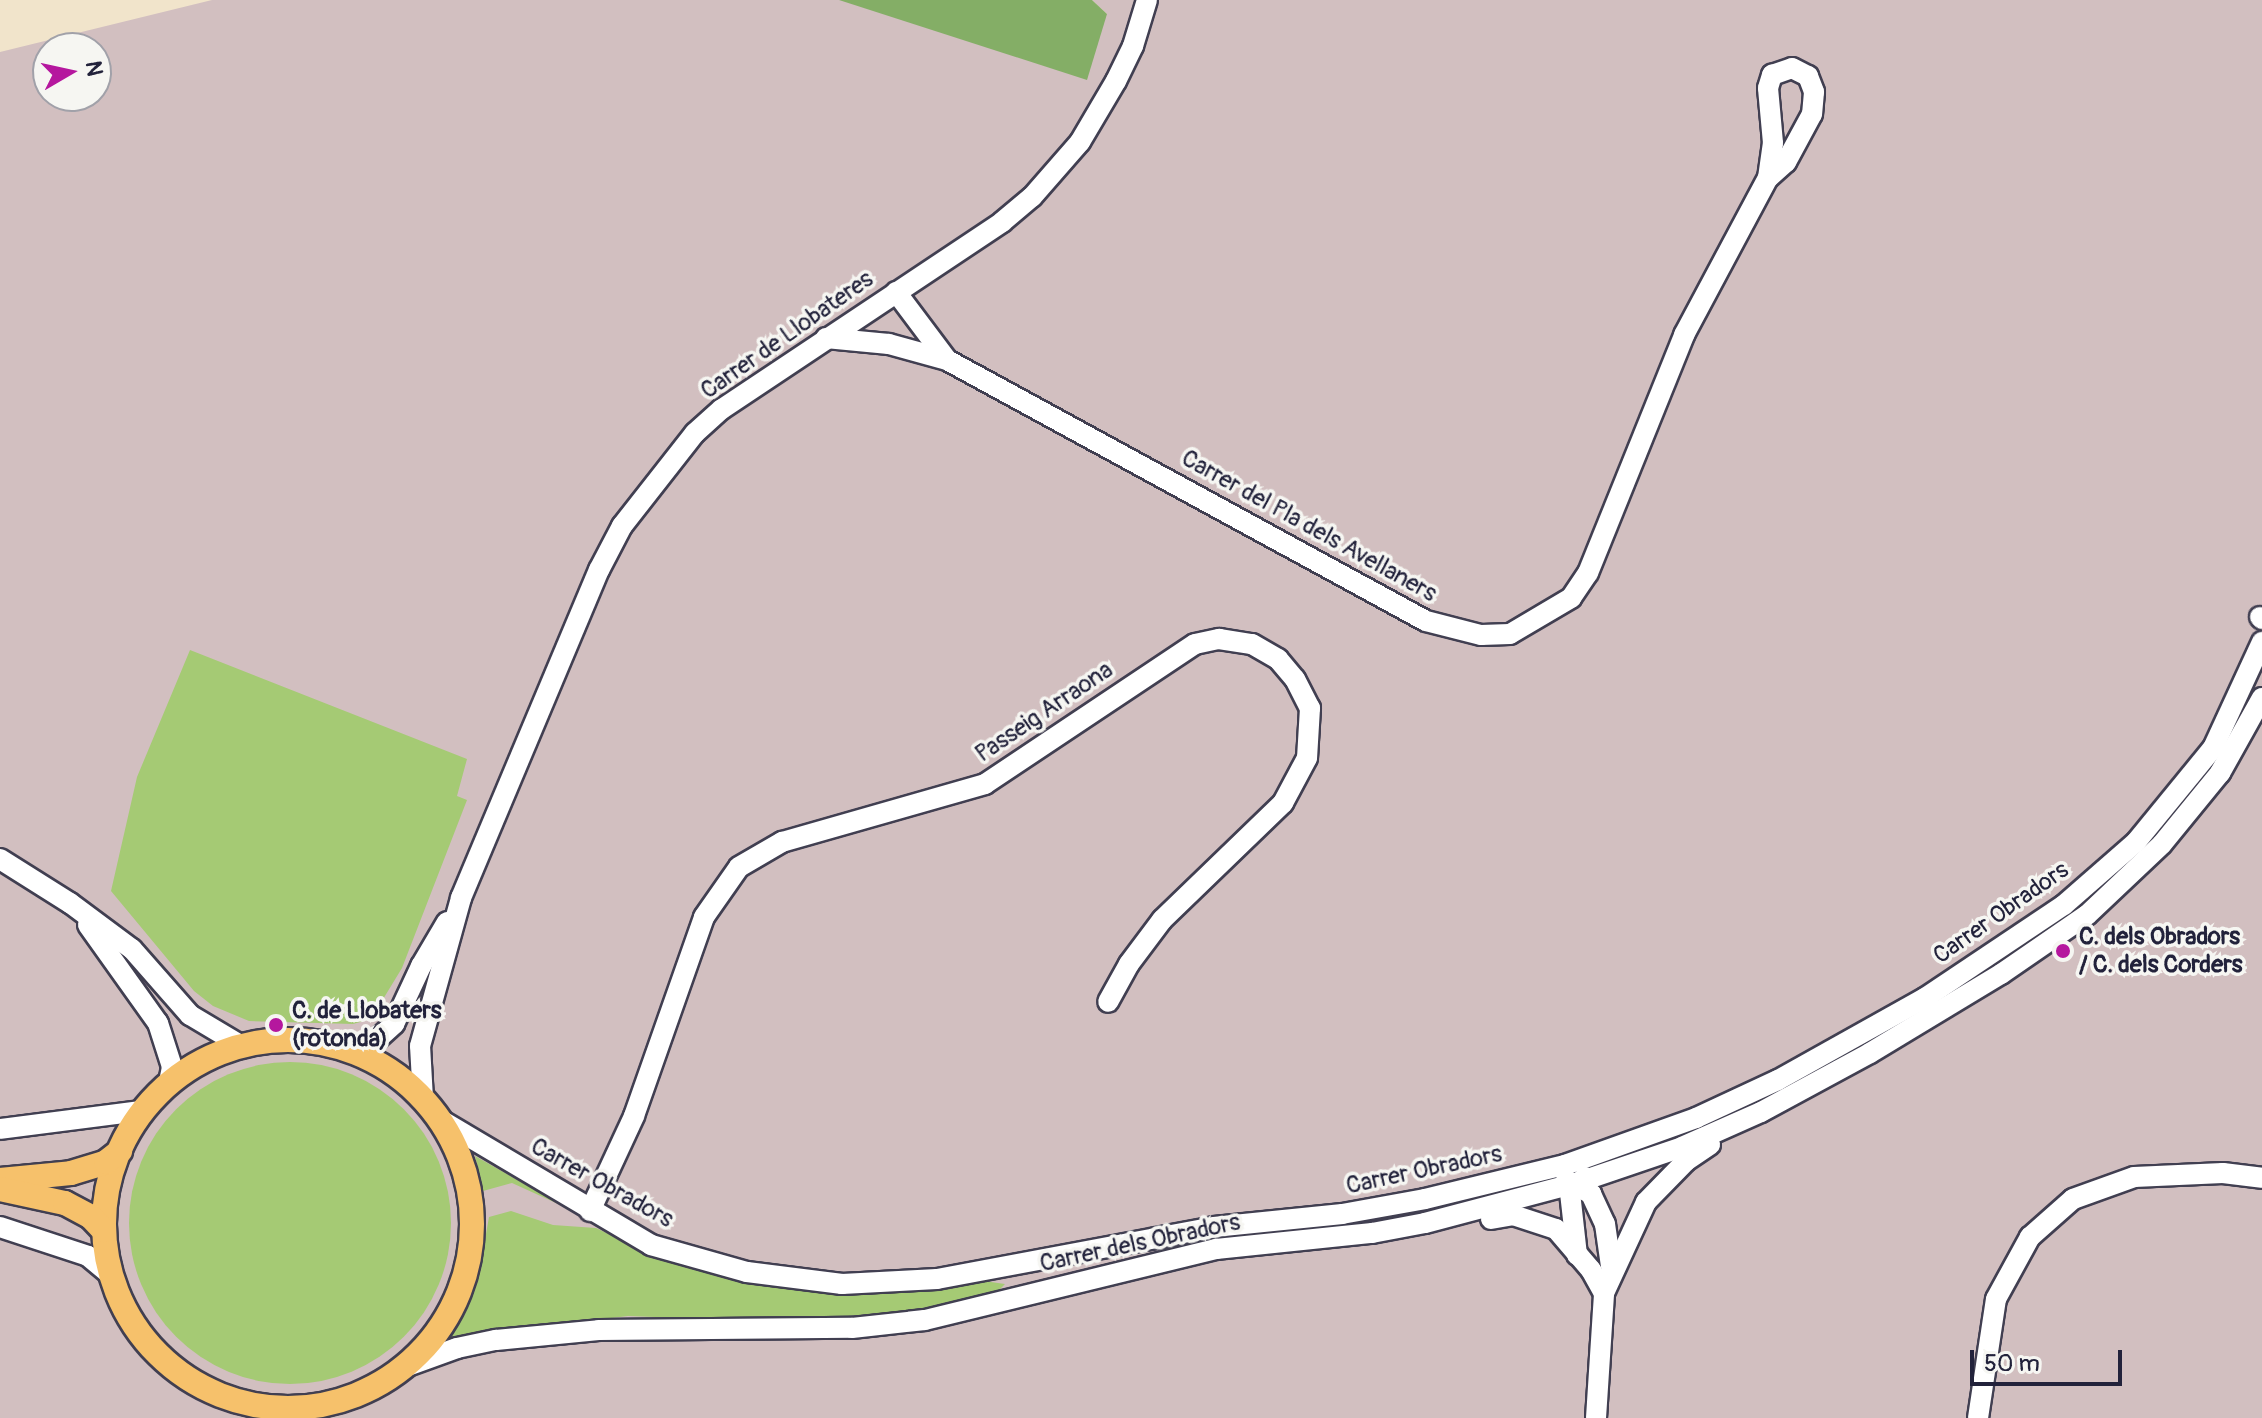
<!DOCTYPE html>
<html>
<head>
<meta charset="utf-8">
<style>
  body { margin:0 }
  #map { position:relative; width:2262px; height:1418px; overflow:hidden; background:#f1e4cb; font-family:Pangolin,sans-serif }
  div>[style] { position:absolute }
  .industrial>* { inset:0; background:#d2bfc0 }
  .green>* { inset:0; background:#a5ca74 }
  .round { border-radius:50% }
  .forest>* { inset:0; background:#84ae66 }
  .roads { filter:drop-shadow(2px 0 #413f51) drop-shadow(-2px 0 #413f51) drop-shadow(0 2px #413f51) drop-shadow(0 -2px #413f51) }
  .minor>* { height:20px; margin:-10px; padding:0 10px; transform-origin:10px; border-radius:10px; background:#fff }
  .major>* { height:24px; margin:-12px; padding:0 12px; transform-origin:12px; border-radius:12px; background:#f6c16b }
  .major>.ring { margin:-12px; padding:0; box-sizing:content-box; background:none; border:24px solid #f6c16b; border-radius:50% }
  .dots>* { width:22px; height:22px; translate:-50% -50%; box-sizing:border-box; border:4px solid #f6f6f2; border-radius:50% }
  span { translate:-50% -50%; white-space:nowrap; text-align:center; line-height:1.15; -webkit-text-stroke:7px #f6f6f2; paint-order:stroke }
  .street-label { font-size:24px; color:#22223b }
  .poi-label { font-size:24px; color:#22223b; font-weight:700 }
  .left { translate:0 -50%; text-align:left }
  .north { position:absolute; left:32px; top:32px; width:80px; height:80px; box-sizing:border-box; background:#f6f6f2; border:2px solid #a1a1a9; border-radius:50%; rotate:81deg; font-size:22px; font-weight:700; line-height:32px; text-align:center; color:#22223b }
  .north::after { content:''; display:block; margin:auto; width:28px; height:36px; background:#b5179e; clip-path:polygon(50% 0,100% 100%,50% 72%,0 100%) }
  .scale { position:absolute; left:1970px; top:1350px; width:152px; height:36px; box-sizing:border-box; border:4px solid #22223b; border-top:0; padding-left:10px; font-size:24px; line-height:28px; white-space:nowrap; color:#22223b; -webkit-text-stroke:6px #f6f6f2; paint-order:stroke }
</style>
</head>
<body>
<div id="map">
  <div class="industrial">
    <i style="clip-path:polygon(evenodd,212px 0,850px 0,1107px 14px,1092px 0,2262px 0,2262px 1418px,0 1418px,0 52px,212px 0,48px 48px,96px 48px,96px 96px,48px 96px,48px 48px)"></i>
  </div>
  <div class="green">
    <i style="clip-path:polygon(190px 650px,467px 759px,457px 796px,467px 800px,402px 968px,371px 1019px,353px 1024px,249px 1021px,213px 1006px,194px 991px,111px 891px,137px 777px)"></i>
    <i class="round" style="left:129px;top:1062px;width:322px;height:322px"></i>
    <i style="clip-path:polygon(475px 1156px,567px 1208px,512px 1183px,483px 1191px)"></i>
    <i style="clip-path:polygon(511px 1211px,553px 1225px,596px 1228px,657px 1257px,759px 1285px,835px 1292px,925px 1291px,984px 1281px,1005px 1284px,996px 1293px,914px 1310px,840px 1317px,708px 1319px,628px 1316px,448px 1338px,478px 1279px,489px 1217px)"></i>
  </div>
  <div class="forest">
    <i style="clip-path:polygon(839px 0,1092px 0,1107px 14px,1087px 80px)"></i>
  </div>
  <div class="roads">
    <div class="minor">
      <i style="left:896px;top:292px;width:85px;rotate:53.1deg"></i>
      <i style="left:947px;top:360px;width:545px;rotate:28.59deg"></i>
      <i style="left:1426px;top:621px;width:57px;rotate:14.3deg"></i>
      <i style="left:1481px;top:635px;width:29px;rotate:-2deg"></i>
      <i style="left:1510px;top:634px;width:71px;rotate:-30.5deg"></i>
      <i style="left:1571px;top:598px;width:30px;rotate:-56deg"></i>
      <i style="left:1588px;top:573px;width:257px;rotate:-68deg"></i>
      <i style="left:1684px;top:335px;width:178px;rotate:-61.9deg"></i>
      <i style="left:1768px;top:178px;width:35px;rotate:-82deg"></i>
      <i style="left:1773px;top:143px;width:55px;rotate:-95.2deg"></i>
      <i style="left:1768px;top:88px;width:14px;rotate:-73deg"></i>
      <i style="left:1772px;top:75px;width:21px;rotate:-19deg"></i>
      <i style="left:1792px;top:68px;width:18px;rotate:27deg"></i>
      <i style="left:1808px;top:76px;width:17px;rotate:69deg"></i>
      <i style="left:1814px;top:92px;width:22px;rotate:95deg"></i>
      <i style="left:1812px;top:114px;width:55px;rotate:118.4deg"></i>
      <i style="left:1786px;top:162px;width:24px;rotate:138deg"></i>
      <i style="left:826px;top:338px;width:63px;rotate:5.4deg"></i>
      <i style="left:889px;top:344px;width:60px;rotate:15.4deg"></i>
      <i style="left:2260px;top:617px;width:3px;rotate:45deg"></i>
      <i style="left:0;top:859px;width:83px;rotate:32.2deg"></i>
      <i style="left:70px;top:903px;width:77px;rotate:36.6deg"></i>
      <i style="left:132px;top:949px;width:88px;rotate:48.7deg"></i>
      <i style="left:190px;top:1015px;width:61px;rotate:30.8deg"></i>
      <i style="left:88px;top:925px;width:120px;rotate:54.5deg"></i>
      <i style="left:158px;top:1023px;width:46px;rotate:72.3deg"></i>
      <i style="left:172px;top:1067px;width:16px;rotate:101deg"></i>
      <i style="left:354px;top:1052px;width:20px;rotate:-24deg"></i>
      <i style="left:372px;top:1044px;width:30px;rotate:-42deg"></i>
      <i style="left:394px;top:1024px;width:64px;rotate:-65deg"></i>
      <i style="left:421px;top:966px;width:51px;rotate:-59.4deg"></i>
      <i style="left:423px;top:1099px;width:53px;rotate:-93.2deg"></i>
      <i style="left:420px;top:1046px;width:154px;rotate:-74.5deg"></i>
      <i style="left:461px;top:898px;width:356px;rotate:-67.2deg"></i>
      <i style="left:599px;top:570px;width:50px;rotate:-62.4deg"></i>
      <i style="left:622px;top:526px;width:118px;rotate:-51.9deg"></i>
      <i style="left:695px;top:433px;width:36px;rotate:-42deg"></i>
      <i style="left:722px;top:409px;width:337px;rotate:-33.7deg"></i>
      <i style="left:1002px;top:222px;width:39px;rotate:-40deg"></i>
      <i style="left:1032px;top:197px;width:73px;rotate:-48.9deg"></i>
      <i style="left:1080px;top:142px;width:71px;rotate:-59.5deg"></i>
      <i style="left:1116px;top:81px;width:39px;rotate:-64deg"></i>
      <i style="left:1133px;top:46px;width:48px;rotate:-73.1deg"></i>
      <i style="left:439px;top:1119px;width:247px;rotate:30.7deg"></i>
      <i style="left:651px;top:1245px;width:100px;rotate:15.7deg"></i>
      <i style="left:747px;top:1272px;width:96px;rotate:7.2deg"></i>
      <i style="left:842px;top:1284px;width:95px;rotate:-3deg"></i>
      <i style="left:937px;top:1279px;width:282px;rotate:-10.6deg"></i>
      <i style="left:1214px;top:1227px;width:129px;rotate:-5.8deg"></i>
      <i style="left:1342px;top:1214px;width:84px;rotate:-10.2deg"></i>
      <i style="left:1425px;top:1199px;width:144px;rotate:-13.7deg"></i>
      <i style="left:1565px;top:1165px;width:139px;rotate:-19.7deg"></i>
      <i style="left:1696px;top:1118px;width:90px;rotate:-24.9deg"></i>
      <i style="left:1778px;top:1080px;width:168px;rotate:-29.2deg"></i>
      <i style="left:1925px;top:998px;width:167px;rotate:-33.8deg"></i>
      <i style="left:2064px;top:905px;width:96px;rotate:-41.2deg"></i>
      <i style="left:2136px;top:842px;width:122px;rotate:-50.7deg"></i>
      <i style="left:2213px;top:748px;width:117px;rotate:-65.2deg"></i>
      <i style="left:0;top:1129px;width:142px;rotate:-7.3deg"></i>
      <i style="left:1566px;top:1180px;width:29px;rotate:29deg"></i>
      <i style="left:1591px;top:1194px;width:33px;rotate:65deg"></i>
      <i style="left:1605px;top:1224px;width:49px;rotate:81.9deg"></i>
      <i style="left:590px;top:1211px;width:105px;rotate:-65.1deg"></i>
      <i style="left:634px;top:1116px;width:211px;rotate:-70.6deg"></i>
      <i style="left:704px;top:917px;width:61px;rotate:-55deg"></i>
      <i style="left:739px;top:867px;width:50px;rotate:-30.2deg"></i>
      <i style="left:782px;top:842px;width:211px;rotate:-15.9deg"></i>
      <i style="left:985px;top:784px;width:252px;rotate:-33.7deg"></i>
      <i style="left:1195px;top:644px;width:25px;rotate:-12deg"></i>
      <i style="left:1219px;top:639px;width:33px;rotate:9deg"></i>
      <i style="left:1252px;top:644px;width:30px;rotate:30deg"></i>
      <i style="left:1278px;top:659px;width:26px;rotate:50deg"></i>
      <i style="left:1295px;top:679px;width:33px;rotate:63deg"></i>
      <i style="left:1310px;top:708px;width:50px;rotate:93.4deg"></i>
      <i style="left:1307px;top:758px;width:51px;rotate:118.1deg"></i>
      <i style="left:1283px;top:803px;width:168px;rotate:136deg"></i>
      <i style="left:1162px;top:920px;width:55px;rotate:126.9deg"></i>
      <i style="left:1129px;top:964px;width:43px;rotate:118.9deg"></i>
      <i style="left:1491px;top:1219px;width:22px;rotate:-10deg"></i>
      <i style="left:1513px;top:1215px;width:45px;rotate:18deg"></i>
      <i style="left:1556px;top:1229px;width:54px;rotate:49.5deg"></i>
      <i style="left:1591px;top:1270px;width:26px;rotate:61deg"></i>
      <i style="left:0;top:1227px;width:93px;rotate:18.2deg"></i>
      <i style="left:88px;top:1256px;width:31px;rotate:40deg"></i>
      <i style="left:1577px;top:1255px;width:62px;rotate:-96.4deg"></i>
      <i style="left:1570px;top:1193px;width:22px;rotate:-47deg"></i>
      <i style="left:410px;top:1365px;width:50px;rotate:-19.9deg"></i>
      <i style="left:457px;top:1348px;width:40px;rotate:-12deg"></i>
      <i style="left:496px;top:1340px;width:103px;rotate:-5.5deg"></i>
      <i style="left:599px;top:1330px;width:253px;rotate:-0.5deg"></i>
      <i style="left:852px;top:1328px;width:73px;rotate:-6.3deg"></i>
      <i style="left:925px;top:1320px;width:300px;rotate:-13.7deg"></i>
      <i style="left:1216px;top:1249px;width:157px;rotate:-5.9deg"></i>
      <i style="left:1372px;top:1233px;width:54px;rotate:-10.7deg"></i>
      <i style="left:1425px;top:1223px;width:153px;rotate:-14.8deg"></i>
      <i style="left:1573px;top:1184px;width:115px;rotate:-18.7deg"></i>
      <i style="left:1682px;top:1147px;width:86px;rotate:-23.9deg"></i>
      <i style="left:1761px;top:1112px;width:124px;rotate:-28.4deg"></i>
      <i style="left:1870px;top:1053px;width:153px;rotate:-31.1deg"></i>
      <i style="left:2001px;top:974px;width:104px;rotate:-34.5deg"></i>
      <i style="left:2087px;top:915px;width:103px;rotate:-43.4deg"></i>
      <i style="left:2162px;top:844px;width:92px;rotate:-50.8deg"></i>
      <i style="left:2220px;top:773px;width:86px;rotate:-60.8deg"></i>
      <i style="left:1596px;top:1418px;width:125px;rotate:-86.3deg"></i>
      <i style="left:1604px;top:1293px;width:100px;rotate:-65.2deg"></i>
      <i style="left:1646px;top:1202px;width:57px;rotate:-45.7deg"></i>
      <i style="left:1686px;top:1161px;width:29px;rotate:-34deg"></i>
      <i style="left:1978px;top:1418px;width:120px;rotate:-81.4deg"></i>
      <i style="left:1996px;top:1299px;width:71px;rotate:-61.3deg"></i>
      <i style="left:2030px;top:1237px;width:57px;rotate:-41.5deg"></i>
      <i style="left:2073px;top:1199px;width:65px;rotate:-19.8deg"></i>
      <i style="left:2134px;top:1177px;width:89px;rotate:-2.6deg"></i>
      <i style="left:2223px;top:1173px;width:39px;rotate:7deg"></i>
    </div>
    <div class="major">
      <i class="ring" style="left:104px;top:1040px;width:344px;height:344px"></i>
      <i style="left:0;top:1180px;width:71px;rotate:-5.6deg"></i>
      <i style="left:71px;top:1173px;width:37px;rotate:-17deg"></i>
      <i style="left:106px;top:1162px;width:18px;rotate:-38deg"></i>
      <i style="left:0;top:1189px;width:66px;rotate:12.2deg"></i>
      <i style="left:65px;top:1203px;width:30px;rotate:28deg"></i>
      <i style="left:91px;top:1217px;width:18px;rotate:47deg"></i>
    </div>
  </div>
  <div class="dots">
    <i style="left:2063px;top:951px;background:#b5179e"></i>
    <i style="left:276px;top:1025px;background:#b5179e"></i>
  </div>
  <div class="street-label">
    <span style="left:787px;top:335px;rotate:-35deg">Carrer de Llobateres</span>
    <span style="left:1309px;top:526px;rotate:29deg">Carrer del Pla dels Avellaners</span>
    <span style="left:1044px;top:712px;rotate:-34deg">Passeig Arraona</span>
    <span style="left:2001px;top:913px;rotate:-35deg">Carrer Obradors</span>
    <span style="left:1424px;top:1170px;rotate:-12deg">Carrer Obradors</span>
    <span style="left:602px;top:1183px;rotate:29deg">Carrer Obradors</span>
    <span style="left:1140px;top:1243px;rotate:-12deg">Carrer dels Obradors</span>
  </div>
  <div class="poi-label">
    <span class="left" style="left:2079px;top:951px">C. dels Obradors<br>/ C. dels Corders</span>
    <span class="left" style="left:292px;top:1025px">C. de Llobaters<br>(rotonda)</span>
  </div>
  <div class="north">N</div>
  <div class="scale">50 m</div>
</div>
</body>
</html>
